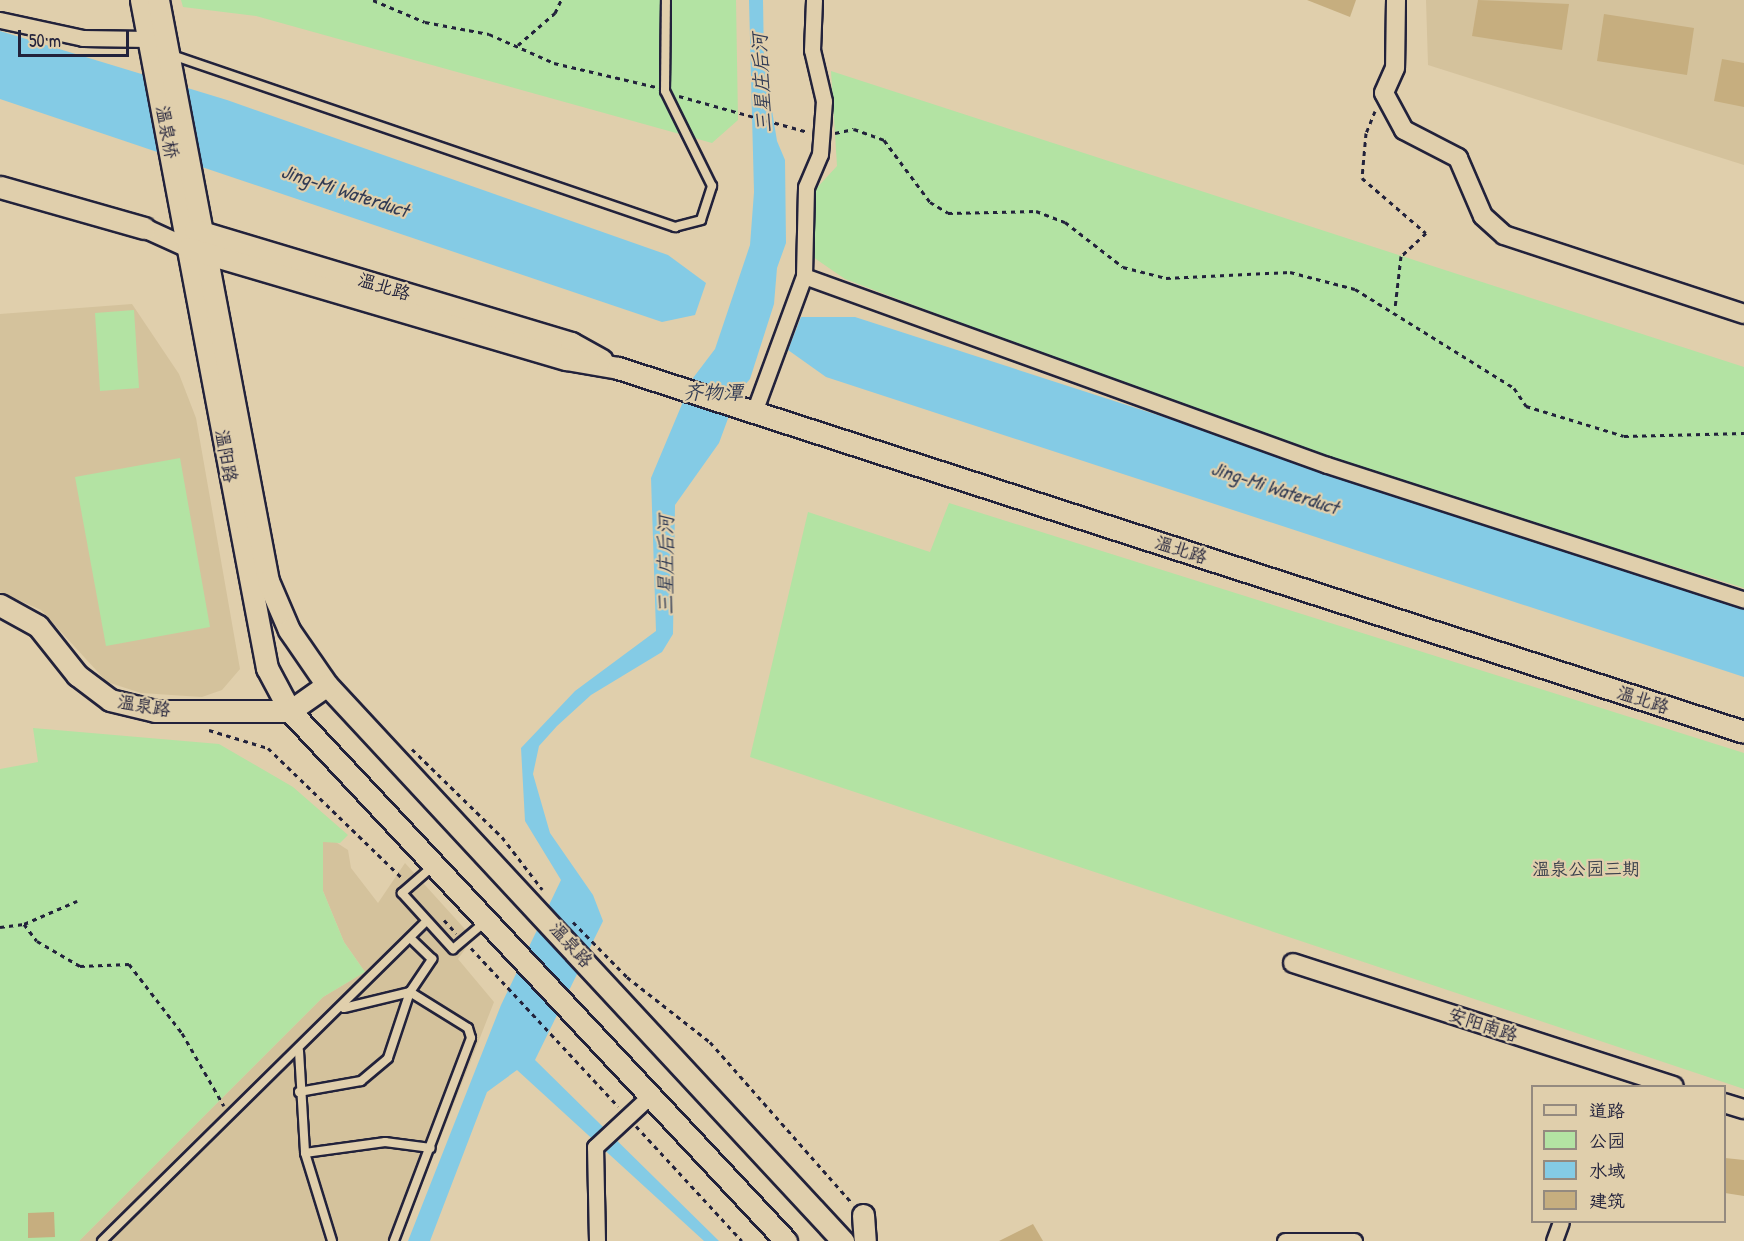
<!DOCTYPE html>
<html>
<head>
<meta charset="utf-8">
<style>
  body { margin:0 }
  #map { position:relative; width:1744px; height:1241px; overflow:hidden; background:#e0cfac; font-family:"Patrick Hand","LXGW WenKai TC",sans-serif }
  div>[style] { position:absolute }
  .built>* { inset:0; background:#d4c29c }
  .green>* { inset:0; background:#b3e3a3 }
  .water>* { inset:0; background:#84cbe5 }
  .building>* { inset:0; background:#c6ae7f }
  .path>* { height:3px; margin-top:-1.5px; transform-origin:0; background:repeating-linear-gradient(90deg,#22223b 0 4.5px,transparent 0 9px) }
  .roads { filter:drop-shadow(2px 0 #22223b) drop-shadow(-2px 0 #22223b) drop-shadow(0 2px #22223b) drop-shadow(0 -2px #22223b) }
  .service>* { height:8px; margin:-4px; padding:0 4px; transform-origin:4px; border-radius:4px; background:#e0cfac }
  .minor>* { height:15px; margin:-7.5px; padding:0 7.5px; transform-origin:7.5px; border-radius:7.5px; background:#e0cfac }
  .tertiary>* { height:18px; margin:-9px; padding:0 9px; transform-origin:9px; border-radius:9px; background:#e0cfac }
  .secondary>* { height:21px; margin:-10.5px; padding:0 10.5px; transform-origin:10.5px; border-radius:10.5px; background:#e0cfac }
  span { translate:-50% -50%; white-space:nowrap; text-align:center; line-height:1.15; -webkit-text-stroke:4.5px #e0cfac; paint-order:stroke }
  .street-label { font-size:18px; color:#22223b }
  .park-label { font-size:18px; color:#383f4b }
  .water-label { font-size:20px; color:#313b54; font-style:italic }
  .legend { position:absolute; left:1531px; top:1085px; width:195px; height:138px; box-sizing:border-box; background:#e0cfac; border:2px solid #948a7f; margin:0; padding:8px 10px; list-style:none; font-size:18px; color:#22223b }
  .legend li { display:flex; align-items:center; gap:12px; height:30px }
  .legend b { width:30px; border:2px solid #948a7f }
  .scale { position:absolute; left:18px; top:30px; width:111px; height:27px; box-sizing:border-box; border:3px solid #22223b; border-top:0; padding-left:8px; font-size:18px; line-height:21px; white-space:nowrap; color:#22223b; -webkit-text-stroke:4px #e0cfac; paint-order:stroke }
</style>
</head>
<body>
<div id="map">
  <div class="built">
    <i style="clip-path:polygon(1426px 0,1744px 0,1744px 165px,1428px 65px)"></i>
    <i style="clip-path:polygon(132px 304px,179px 374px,196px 418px,240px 669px,222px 690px,202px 697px,141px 693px,107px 682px,41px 610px,0 592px,0 314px)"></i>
    <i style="clip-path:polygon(331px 839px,348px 850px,351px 868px,378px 903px,405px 863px,473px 938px,458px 959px,494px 1002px,400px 1241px,79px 1241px,323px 997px,365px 972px,344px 942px,323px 891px,323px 842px)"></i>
  </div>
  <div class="green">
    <i style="clip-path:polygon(181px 0,736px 0,738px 120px,712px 143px,256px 16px,183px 7px)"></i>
    <i style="clip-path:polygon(831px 71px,1744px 367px,1744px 588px,1271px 441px,845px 279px,810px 255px,812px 193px,837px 166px)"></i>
    <i style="clip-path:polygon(134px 310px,139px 388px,100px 391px,95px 313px)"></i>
    <i style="clip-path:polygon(180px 458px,210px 627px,106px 646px,75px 477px)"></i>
    <i style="clip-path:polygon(949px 503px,1744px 753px,1744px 1089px,750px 757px,808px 512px,930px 552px)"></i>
    <i style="clip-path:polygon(33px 728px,219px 744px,293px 787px,348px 835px,340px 843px,323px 842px,323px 891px,344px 942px,365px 972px,323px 997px,79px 1241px,0 1241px,0 769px,38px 762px)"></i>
  </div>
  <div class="water">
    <i style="clip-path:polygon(749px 0,763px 0,764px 61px,777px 141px,785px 160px,786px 243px,777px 268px,774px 304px,750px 379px,737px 394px,719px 443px,675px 505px,673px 634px,662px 652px,591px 695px,557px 726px,539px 746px,533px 774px,550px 833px,593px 895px,603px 921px,535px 1060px,719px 1241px,704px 1241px,517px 1070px,487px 1092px,430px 1241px,408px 1241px,501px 1005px,561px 880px,525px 821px,521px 748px,575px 691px,656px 631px,651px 478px,693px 378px,715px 349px,750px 245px,754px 192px)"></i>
    <i style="clip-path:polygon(0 31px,227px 100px,668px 255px,706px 283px,695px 315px,662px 322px,0 99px)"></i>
    <i style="clip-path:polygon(801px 317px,855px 317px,1744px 605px,1744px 677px,826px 377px,788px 350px)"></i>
  </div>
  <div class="building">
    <i style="clip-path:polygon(1307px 0,1356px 0,1350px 17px)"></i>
    <i style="clip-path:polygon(1478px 0,1569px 4px,1562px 50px,1472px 36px)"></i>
    <i style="clip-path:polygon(1604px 14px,1694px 28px,1687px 75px,1597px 61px)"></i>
    <i style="clip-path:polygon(1722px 59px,1744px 63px,1744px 107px,1714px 101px)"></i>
    <i style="clip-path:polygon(1725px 1158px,1744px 1160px,1744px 1196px,1725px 1193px)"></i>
    <i style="clip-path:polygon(54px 1212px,55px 1237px,28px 1238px,28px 1213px)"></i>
    <i style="clip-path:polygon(1033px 1224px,1043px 1241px,999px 1241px)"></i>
  </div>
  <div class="path">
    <i style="left:373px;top:0;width:56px;rotate:22.9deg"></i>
    <i style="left:425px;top:22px;width:65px;rotate:10.6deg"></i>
    <i style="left:489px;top:34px;width:71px;rotate:24deg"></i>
    <i style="left:554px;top:63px;width:105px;rotate:13.2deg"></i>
    <i style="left:518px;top:45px;width:49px;rotate:-40.9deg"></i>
    <i style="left:555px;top:13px;width:14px;rotate:-65deg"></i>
    <i style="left:679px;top:96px;width:134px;rotate:15.6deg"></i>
    <i style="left:1375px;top:111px;width:24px;rotate:112deg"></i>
    <i style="left:1366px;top:133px;width:45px;rotate:95.1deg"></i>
    <i style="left:1362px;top:178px;width:84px;rotate:40.7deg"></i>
    <i style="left:1426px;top:233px;width:34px;rotate:137deg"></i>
    <i style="left:1401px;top:256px;width:52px;rotate:96.6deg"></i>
    <i style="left:835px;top:133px;width:19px;rotate:-12deg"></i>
    <i style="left:854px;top:129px;width:32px;rotate:20deg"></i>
    <i style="left:884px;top:140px;width:77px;rotate:53.4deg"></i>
    <i style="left:930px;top:202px;width:21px;rotate:31deg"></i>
    <i style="left:948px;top:213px;width:88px;rotate:-1.3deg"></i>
    <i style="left:1036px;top:211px;width:31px;rotate:21deg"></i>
    <i style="left:1065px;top:222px;width:73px;rotate:37.8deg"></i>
    <i style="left:1123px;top:267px;width:44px;rotate:14.3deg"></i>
    <i style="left:1166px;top:278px;width:124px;rotate:-2.8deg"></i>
    <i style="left:1290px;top:272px;width:67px;rotate:14.7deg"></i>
    <i style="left:1355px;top:289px;width:187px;rotate:31.9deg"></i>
    <i style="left:1514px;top:388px;width:22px;rotate:56deg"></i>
    <i style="left:1526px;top:406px;width:102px;rotate:17deg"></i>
    <i style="left:1624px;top:436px;width:120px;rotate:-1.4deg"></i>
    <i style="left:209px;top:730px;width:62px;rotate:17deg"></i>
    <i style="left:268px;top:748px;width:188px;rotate:44.1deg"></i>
    <i style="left:412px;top:749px;width:126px;rotate:44.4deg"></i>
    <i style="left:502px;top:837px;width:66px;rotate:52.4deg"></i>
    <i style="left:444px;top:920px;width:18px;rotate:47deg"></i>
    <i style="left:573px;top:922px;width:77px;rotate:45.5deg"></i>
    <i style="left:627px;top:977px;width:105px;rotate:38.1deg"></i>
    <i style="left:710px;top:1042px;width:216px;rotate:48.6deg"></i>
    <i style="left:24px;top:924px;width:21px;rotate:53deg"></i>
    <i style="left:37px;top:941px;width:50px;rotate:30.2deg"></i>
    <i style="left:80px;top:966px;width:49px;rotate:-2.3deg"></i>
    <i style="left:129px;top:964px;width:87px;rotate:52.5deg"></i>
    <i style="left:182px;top:1033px;width:84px;rotate:60.1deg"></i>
    <i style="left:0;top:927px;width:24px;rotate:-7deg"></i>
    <i style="left:24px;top:924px;width:58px;rotate:-23.5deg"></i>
    <i style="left:471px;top:948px;width:216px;rotate:47.1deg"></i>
    <i style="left:636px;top:1126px;width:156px;rotate:47.3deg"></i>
  </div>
  <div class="roads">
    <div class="service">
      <i style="left:172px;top:55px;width:532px;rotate:18.88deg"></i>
      <i style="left:675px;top:227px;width:27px;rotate:-15deg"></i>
      <i style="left:701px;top:220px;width:36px;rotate:-72deg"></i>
      <i style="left:712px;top:186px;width:106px;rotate:-116.3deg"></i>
      <i style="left:665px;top:91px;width:91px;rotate:-89.4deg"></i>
      <i style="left:432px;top:867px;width:40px;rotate:139deg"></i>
      <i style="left:402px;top:893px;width:76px;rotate:47.7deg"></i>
      <i style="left:453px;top:949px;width:43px;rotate:-40.3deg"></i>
      <i style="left:344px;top:1008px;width:68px;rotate:-13.6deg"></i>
      <i style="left:410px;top:992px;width:68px;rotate:31.8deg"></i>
      <i style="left:468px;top:1028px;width:10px;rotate:73deg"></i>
      <i style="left:471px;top:1038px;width:217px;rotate:110.8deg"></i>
      <i style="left:299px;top:1051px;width:102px;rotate:86.6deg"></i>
      <i style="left:305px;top:1153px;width:92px;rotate:72.9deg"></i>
      <i style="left:299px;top:1092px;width:63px;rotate:-10.1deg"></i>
      <i style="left:361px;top:1081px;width:35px;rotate:-40deg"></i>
      <i style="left:388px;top:1058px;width:70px;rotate:-71.6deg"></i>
      <i style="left:410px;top:992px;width:40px;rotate:-56deg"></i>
      <i style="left:432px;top:959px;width:29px;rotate:-136deg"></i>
      <i style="left:305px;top:1153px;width:81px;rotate:-7.8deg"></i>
      <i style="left:385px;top:1142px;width:46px;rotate:7.4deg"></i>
      <i style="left:102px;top:1241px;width:455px;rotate:-44.6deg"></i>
    </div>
    <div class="minor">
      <i style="left:0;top:20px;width:85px;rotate:12.2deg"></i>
      <i style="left:83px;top:38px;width:65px;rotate:0.9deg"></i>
      <i style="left:804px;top:276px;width:556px;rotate:19.87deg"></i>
      <i style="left:1327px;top:465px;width:438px;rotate:17.9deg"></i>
      <i style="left:754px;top:412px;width:145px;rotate:-69.8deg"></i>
      <i style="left:804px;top:276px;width:89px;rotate:-88.7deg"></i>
      <i style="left:806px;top:187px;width:36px;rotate:-67deg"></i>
      <i style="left:820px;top:154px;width:53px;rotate:-85.7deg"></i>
      <i style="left:824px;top:101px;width:52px;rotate:-103.2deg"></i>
      <i style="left:812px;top:50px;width:50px;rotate:-87.7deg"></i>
      <i style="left:597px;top:1241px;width:94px;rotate:-91.2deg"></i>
      <i style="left:595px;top:1147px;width:76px;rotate:-42.9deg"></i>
      <i style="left:1285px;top:1241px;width:69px"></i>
      <i style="left:1554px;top:1241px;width:20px;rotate:-70deg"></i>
    </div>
    <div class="tertiary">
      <i style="left:1396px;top:0;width:68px;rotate:90.8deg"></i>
      <i style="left:1395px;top:68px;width:27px;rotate:114deg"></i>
      <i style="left:1384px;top:93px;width:42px;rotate:61.6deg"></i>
      <i style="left:1404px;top:130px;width:61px;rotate:27.4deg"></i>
      <i style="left:1458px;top:158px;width:63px;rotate:66.7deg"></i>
      <i style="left:1483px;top:216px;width:28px;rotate:42deg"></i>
      <i style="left:1504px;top:235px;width:253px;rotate:18.2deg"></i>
      <i style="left:144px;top:228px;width:48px;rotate:24.4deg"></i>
      <i style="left:1293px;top:963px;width:400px;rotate:17.9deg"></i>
      <i style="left:1724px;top:1103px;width:21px;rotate:17deg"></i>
    </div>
    <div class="secondary">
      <i style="left:141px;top:0;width:680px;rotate:79.32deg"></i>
      <i style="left:267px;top:668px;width:49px;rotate:61.9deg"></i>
      <i style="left:290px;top:711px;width:726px;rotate:46.9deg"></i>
      <i style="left:158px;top:0;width:591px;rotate:79.28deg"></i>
      <i style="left:268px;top:581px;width:53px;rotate:66.8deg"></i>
      <i style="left:289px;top:630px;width:67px;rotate:55.4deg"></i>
      <i style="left:327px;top:685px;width:759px;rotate:47.14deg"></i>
      <i style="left:0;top:187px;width:150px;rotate:15.9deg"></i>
      <i style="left:195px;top:230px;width:393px;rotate:16.7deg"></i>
      <i style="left:571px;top:343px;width:35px;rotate:29deg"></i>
      <i style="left:188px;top:248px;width:394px;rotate:16.4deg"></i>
      <i style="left:566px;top:359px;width:53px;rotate:9.8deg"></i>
      <i style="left:618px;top:368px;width:1183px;rotate:17.91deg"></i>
      <i style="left:0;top:605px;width:43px;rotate:28.9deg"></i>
      <i style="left:38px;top:626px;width:63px;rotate:51.5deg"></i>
      <i style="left:77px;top:675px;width:41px;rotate:37.1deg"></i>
      <i style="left:110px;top:700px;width:46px;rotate:13.7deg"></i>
      <i style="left:155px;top:711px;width:135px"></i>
      <i style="left:290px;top:711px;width:45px;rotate:-35.1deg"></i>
      <i style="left:863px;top:1215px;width:26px;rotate:86deg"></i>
    </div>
  </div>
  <div class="street-label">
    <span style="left:167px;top:132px;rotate:79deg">温泉桥</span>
    <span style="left:384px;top:287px;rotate:17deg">温北路</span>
    <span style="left:226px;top:456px;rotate:80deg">温阳路</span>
    <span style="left:1181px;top:550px;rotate:18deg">温北路</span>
    <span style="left:1643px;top:700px;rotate:18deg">温北路</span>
    <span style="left:144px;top:706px;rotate:10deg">温泉路</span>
    <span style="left:571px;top:945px;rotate:48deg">温泉路</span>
    <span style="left:1483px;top:1025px;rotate:18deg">安阳南路</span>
  </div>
  <div class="park-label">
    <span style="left:1586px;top:869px">温泉公园三期</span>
  </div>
  <div class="water-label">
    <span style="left:761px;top:83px;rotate:-93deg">三星庄后河</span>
    <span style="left:345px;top:190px;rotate:18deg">Jing-Mi Waterduct</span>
    <span style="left:713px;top:391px">齐物潭</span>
    <span style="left:1275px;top:487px;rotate:18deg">Jing-Mi Waterduct</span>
    <span style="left:665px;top:565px;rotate:-90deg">三星庄后河</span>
  </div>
  <ul class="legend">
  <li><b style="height:8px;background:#e0cfac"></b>道路</li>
  <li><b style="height:16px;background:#b3e3a3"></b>公园</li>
  <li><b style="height:16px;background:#84cbe5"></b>水域</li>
  <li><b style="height:16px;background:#c6ae7f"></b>建筑</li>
  </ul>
  <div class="scale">50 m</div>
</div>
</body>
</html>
